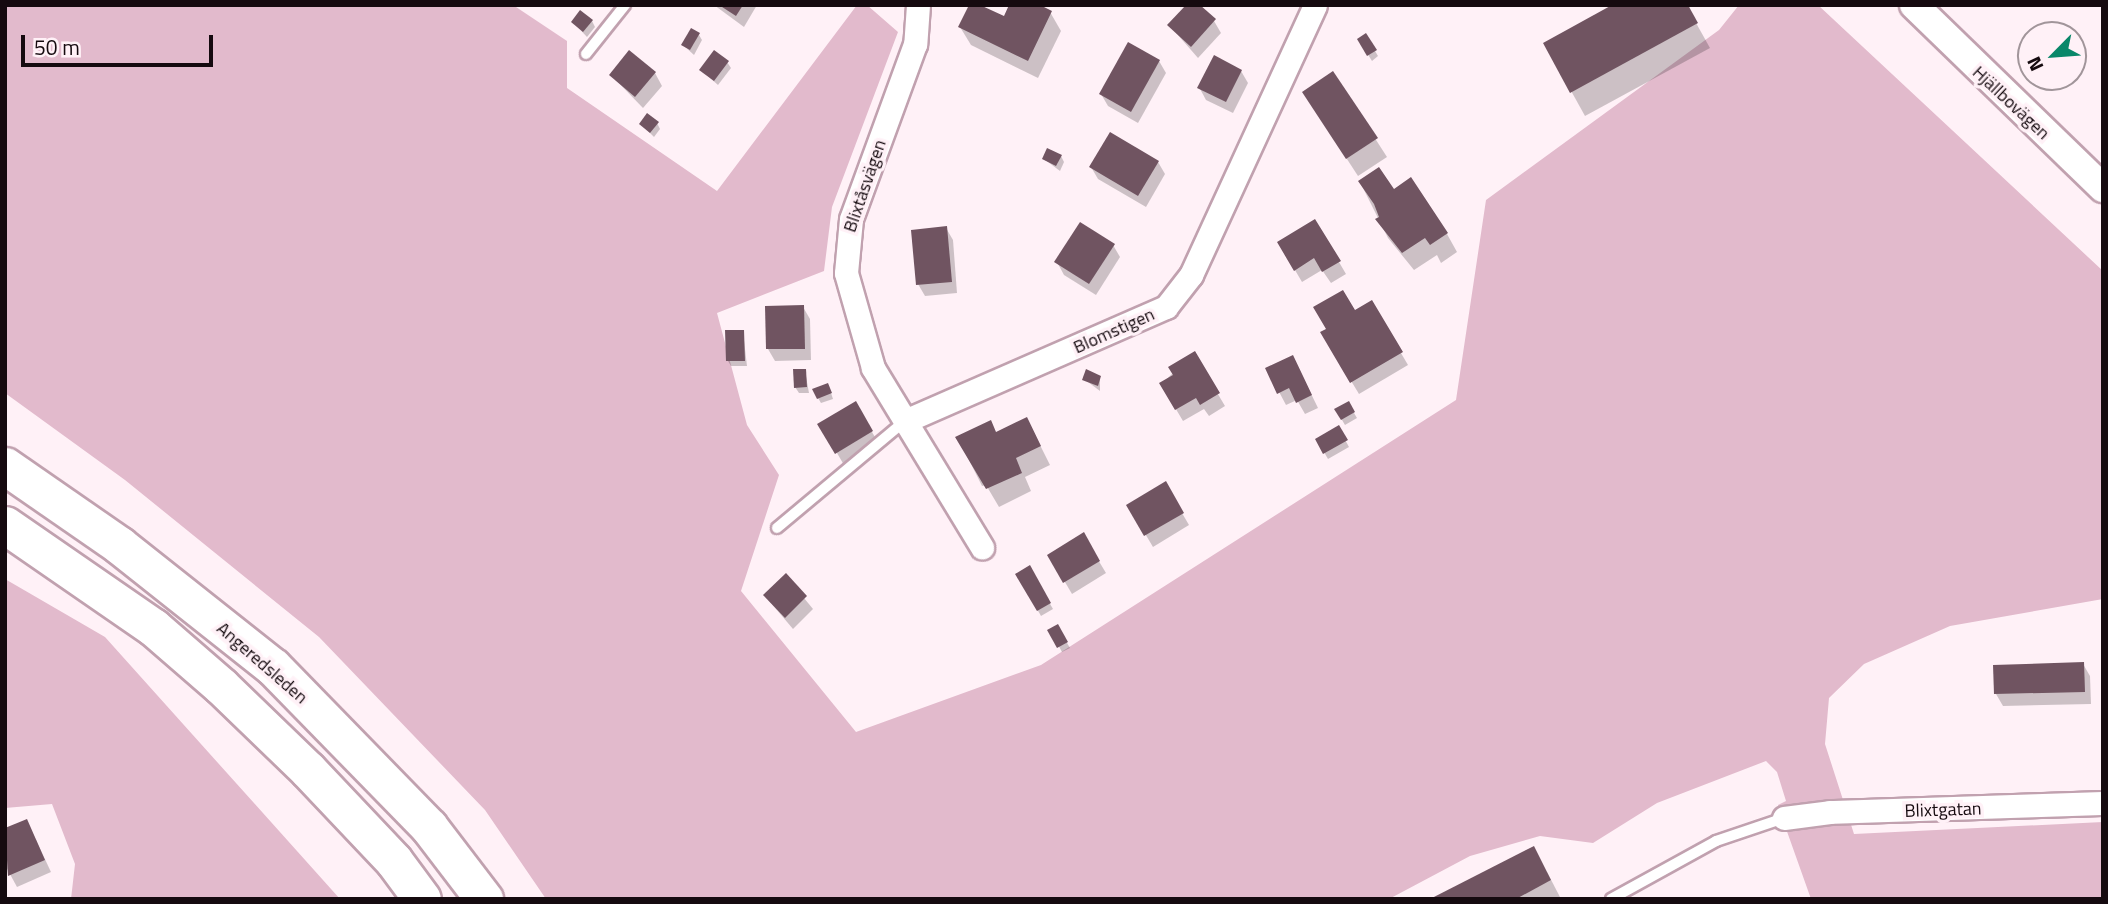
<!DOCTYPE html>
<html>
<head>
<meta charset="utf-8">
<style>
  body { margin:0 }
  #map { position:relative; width:2108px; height:904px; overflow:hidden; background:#fff1f7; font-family:"Titillium Web",sans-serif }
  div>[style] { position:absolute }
  .green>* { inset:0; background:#e2bacc }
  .shadow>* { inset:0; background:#0003 }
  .building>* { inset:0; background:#705461 }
  .roads { filter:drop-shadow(2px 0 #c1a1af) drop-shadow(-2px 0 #c1a1af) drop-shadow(0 2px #c1a1af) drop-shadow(0 -2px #c1a1af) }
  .service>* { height:10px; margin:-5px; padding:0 5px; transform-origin:5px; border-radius:5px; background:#fff }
  .minor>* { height:23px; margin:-11.5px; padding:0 11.5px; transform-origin:11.5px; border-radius:11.5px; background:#fff }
  .tertiary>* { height:28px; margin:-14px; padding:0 14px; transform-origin:14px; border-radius:14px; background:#fff }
  .trunk>* { height:37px; margin:-18.5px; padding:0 18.5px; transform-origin:18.5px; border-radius:18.5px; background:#fff }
  span { translate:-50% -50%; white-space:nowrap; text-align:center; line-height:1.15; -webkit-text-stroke:7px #fff1f7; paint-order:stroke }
  .street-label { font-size:18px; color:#150a0f }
  .frame { position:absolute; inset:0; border:7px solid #150a0f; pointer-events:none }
  .north { position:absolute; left:2017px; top:21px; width:70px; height:70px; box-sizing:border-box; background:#fff1f7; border:2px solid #a1959a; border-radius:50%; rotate:245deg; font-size:19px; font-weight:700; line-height:28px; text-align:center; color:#150a0f }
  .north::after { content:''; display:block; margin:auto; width:24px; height:32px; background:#098769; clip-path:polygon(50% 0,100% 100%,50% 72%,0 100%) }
  .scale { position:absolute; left:21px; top:35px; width:192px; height:32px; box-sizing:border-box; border:4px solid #150a0f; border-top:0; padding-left:9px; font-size:21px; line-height:24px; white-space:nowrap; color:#150a0f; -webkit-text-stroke:5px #fff1f7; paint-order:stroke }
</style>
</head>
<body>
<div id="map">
  <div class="green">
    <i style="clip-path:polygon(5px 5px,513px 5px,567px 41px,567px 88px,717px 191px,857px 5px,867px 5px,898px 32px,832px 207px,824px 271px,717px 313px,747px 425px,779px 475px,741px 591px,856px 732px,1041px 665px,1456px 400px,1486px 200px,1719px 30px,1739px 5px,1818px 5px,2103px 271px,2103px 599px,1950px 626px,1864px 664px,1829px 698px,1825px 744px,1854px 834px,2103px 822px,2103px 899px,1811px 899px,1779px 809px,1778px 805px,1786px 801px,1777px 772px,1766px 761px,1657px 803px,1593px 843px,1540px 836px,1470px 856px,1389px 899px,546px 899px,485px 810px,319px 637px,125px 480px,5px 393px)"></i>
    <i style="clip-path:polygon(5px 579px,105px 637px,340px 899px,71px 899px,75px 864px,52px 804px,5px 808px)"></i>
  </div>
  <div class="shadow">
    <i style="clip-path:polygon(714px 5px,757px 5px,744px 27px)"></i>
    <i style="clip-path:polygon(1686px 5px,1710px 48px,1585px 116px,1545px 44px)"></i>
    <i style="clip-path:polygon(1050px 12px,1061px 31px,1038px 78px,971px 45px,960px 27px)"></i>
    <i style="clip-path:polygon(592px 21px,595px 27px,587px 37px,573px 22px)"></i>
    <i style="clip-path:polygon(1214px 21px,1221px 33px,1198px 58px,1170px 26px)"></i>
    <i style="clip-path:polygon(699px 35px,702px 40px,694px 55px,683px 45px)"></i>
    <i style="clip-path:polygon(1366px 36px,1378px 56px,1372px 61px,1359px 40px)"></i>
    <i style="clip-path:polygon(1159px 61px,1166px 73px,1138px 123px,1108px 106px,1101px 94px)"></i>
    <i style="clip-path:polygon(727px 62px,731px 68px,718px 85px,701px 70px)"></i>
    <i style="clip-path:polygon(1241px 71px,1248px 83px,1233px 113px,1206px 100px,1199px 87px)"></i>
    <i style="clip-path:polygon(655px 73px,662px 86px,643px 108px,611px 75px)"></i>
    <i style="clip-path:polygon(1333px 73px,1387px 157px,1358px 176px,1315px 110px)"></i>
    <i style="clip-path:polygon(657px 123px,660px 129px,654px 137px,641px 124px)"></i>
    <i style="clip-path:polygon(1061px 156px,1064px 162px,1060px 171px,1044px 159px)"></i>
    <i style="clip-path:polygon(1158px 162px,1165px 174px,1146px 207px,1098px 179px,1091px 167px)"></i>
    <i style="clip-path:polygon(1360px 182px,1393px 191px,1447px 234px,1457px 252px,1441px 263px,1437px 255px,1414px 270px,1388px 238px)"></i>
    <i style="clip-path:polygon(1315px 221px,1346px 274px,1331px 283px,1322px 270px,1302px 282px,1279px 243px)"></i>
    <i style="clip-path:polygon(946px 228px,953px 240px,957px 293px,925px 296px,918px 284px)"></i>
    <i style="clip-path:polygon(1113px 245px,1120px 257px,1096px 295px,1064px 275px,1057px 262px)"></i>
    <i style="clip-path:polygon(1371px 302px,1408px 365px,1359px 394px,1322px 333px)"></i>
    <i style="clip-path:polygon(803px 307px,810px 319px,811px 360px,775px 361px,768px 349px)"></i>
    <i style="clip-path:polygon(743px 332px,747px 366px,731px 366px,728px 361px)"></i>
    <i style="clip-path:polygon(1194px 354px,1225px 406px,1209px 416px,1204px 409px,1183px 421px,1161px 384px)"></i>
    <i style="clip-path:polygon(1267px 369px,1299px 369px,1318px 408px,1305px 414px,1297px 400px,1286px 405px)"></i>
    <i style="clip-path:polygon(805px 371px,809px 393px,799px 393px,795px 387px)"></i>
    <i style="clip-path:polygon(1100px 377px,1100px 391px,1084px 379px)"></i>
    <i style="clip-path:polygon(830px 390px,833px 399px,821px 403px,818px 398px)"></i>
    <i style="clip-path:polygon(855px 403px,879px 444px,844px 465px,820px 424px)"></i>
    <i style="clip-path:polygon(1348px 403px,1357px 418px,1345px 425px,1336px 410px)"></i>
    <i style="clip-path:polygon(1027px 419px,1050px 465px,1025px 477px,1031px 491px,999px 507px,986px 485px,982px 486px,958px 438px,997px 434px)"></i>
    <i style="clip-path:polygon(1338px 427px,1349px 447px,1328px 459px,1317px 440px)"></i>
    <i style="clip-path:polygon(1165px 484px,1189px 525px,1153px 547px,1128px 505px)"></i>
    <i style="clip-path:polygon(1083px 535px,1106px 573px,1072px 594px,1049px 555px)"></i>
    <i style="clip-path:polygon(1029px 568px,1053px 609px,1041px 616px,1017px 574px)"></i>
    <i style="clip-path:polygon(786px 576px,813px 609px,793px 629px,765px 596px)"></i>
    <i style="clip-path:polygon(1057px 626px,1070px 648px,1062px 652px,1050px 630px)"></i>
    <i style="clip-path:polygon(2083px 664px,2090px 676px,2091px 704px,2003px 706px,1996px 694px,1995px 666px)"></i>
    <i style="clip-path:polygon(27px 821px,51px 872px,17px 887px,5px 865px,5px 830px)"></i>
    <i style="clip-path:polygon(1547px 872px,1561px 899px,1434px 899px)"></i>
  </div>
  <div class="building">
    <i style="clip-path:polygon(719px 5px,743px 5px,736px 16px)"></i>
    <i style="clip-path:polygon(969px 5px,980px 5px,1004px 16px,1009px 5px,1040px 5px,1052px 11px,1028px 61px,958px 27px)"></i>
    <i style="clip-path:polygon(1186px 5px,1200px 5px,1216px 19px,1191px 47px,1167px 25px)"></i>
    <i style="clip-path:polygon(1612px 5px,1688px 5px,1698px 23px,1570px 93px,1543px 43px)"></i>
    <i style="clip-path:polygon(580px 10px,593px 20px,583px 32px,571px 22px)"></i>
    <i style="clip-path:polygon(691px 28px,700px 33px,690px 50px,681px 45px)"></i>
    <i style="clip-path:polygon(1366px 33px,1377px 50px,1367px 56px,1357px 39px)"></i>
    <i style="clip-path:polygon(1128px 42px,1160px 60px,1131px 112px,1099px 94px)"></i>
    <i style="clip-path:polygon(629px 50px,656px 72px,635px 97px,609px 75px)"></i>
    <i style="clip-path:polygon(714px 50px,729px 61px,714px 81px,699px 70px)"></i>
    <i style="clip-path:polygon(1214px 55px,1242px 70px,1226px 102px,1197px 88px)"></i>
    <i style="clip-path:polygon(1333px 71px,1378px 138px,1346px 159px,1302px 92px)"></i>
    <i style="clip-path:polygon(647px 113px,659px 122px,650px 133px,639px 124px)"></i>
    <i style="clip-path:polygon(1110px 132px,1159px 161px,1138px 196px,1089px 167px)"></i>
    <i style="clip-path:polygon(1047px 148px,1062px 155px,1056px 166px,1042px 159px)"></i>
    <i style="clip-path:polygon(1379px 167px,1394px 189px,1411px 177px,1448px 233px,1430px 245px,1425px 238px,1402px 253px,1375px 219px,1379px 217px,1374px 204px,1358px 181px)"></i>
    <i style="clip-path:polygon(1315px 219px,1341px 261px,1322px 272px,1314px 258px,1294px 271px,1277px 242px)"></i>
    <i style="clip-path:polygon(1080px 222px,1115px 244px,1089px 284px,1054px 262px)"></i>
    <i style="clip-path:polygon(947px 226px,952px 282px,916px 285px,911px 230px)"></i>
    <i style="clip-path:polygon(1343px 290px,1355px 310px,1372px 300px,1403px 352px,1350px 383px,1320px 332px,1326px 329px,1313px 307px)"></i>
    <i style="clip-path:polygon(804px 305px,805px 349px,766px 349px,765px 306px)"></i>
    <i style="clip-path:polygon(725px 330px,744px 330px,745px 361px,726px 361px)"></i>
    <i style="clip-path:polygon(1195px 351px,1220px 393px,1200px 405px,1196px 398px,1175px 410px,1159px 383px,1173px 375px,1168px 367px)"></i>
    <i style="clip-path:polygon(1293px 355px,1312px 395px,1296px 403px,1289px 388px,1277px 394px,1265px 368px)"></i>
    <i style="clip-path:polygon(793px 369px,806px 369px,807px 387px,794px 388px)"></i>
    <i style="clip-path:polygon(1086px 369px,1101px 376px,1098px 386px,1082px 380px)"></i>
    <i style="clip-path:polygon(828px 383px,832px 393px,817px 399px,812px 389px)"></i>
    <i style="clip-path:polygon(856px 401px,873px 431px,835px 454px,817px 424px)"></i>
    <i style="clip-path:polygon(1349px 401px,1355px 412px,1341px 420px,1334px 409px)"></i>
    <i style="clip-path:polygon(1027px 417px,1041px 446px,1016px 458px,1022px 473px,986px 489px,955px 437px,991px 420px,996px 432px)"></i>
    <i style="clip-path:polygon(1339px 425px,1348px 440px,1323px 454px,1315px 439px)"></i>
    <i style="clip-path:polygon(1166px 481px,1184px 513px,1144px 536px,1126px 505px)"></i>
    <i style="clip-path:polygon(1084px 532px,1100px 561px,1063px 583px,1047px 555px)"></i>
    <i style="clip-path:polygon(1030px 565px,1051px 603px,1037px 611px,1015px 574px)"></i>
    <i style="clip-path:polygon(786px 573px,807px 596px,785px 618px,763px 595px)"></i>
    <i style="clip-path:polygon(1058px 624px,1068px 642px,1057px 648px,1047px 630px)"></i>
    <i style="clip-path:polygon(2084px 662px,2085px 692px,1994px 694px,1993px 665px)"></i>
    <i style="clip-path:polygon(27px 819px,45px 860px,8px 876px,5px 828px)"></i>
    <i style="clip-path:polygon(1534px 846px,1551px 880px,1516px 899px,1430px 899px)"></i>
  </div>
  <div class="roads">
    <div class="service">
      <i style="left:586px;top:54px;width:63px;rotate:-51.5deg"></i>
      <i style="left:777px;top:528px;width:167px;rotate:-39.9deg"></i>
      <i style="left:1611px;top:899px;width:120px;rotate:-28.9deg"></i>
      <i style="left:1716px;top:841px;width:72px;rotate:-18.7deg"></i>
    </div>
    <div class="minor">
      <i style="left:918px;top:5px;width:39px;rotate:94deg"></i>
      <i style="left:915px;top:44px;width:186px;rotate:110.1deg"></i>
      <i style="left:851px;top:219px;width:54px;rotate:95.3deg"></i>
      <i style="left:846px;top:273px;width:99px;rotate:74.1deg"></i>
      <i style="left:873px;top:368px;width:210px;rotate:58.7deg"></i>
      <i style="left:905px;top:421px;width:285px;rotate:-23.6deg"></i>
      <i style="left:1166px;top:307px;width:41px;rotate:-52deg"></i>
      <i style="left:1191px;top:275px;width:297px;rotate:-65.3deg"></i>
      <i style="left:1784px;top:818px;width:46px;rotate:-7.4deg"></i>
      <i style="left:1830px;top:812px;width:273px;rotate:-1.9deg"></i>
    </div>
    <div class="tertiary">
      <i style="left:1914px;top:5px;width:263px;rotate:44.1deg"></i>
    </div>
    <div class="trunk">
      <i style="left:5px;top:466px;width:139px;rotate:34.7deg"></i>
      <i style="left:119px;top:545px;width:196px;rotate:38.4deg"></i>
      <i style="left:273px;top:667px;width:223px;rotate:45.7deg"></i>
      <i style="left:429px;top:827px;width:91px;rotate:52.6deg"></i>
      <i style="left:5px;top:525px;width:180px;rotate:34.6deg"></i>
      <i style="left:153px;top:627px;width:90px;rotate:40.9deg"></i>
      <i style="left:221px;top:686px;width:121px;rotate:44deg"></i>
      <i style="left:308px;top:770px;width:125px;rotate:46.6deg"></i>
      <i style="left:394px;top:861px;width:47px;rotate:53.6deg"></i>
    </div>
  </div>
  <div class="street-label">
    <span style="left:2011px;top:103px;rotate:43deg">Hjällbovägen</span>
    <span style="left:865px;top:186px;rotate:-71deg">Blixtåsvägen</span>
    <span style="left:1114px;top:331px;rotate:-24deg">Blomstigen</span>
    <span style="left:262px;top:663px;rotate:41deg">Angeredsleden</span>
    <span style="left:1943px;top:810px;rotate:-2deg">Blixtgatan</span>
  </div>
  <div class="frame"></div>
  <div class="north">N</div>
  <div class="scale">50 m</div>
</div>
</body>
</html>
